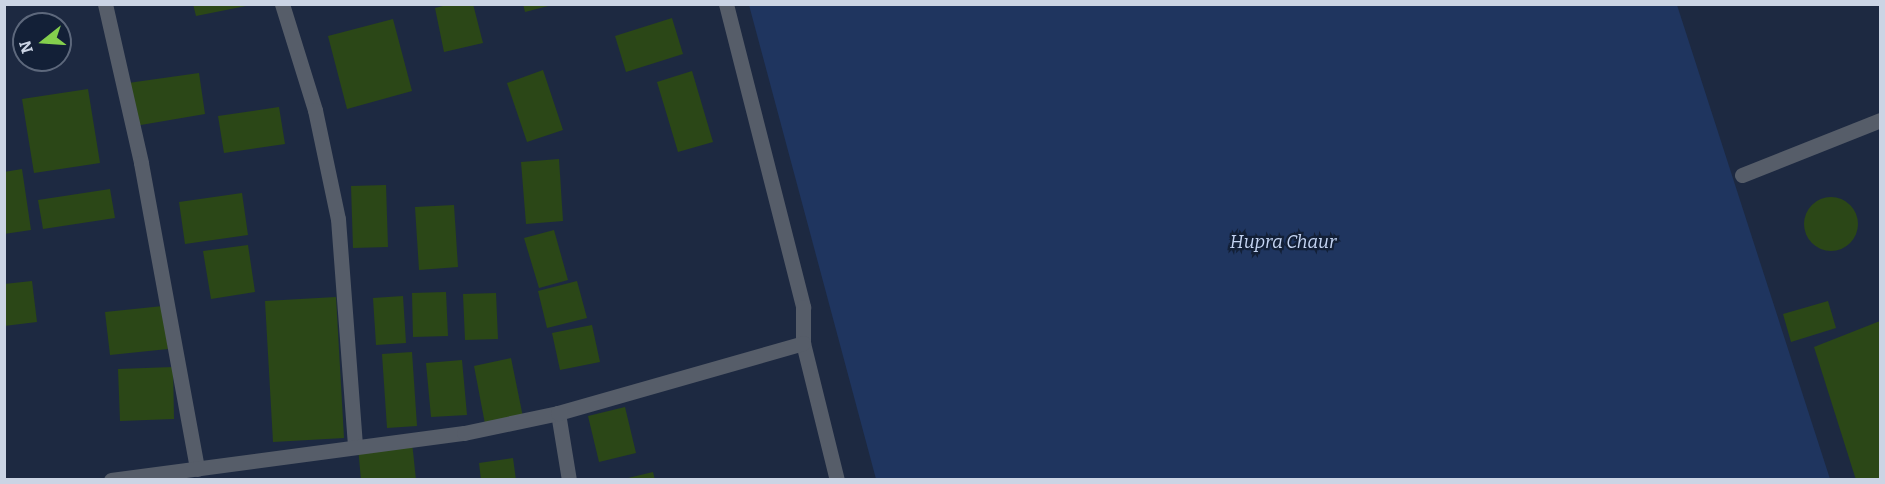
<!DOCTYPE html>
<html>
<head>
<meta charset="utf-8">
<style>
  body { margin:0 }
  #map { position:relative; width:1885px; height:484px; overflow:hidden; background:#1d2941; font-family:Bitter,serif }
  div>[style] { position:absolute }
  .green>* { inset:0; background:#1f355f }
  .building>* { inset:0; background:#2b4717 }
  .round { border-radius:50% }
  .lane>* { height:15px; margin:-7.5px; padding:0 7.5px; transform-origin:7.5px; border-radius:7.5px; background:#565d69 }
  .street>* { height:15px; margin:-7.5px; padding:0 7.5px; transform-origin:7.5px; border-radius:7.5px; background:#565d69 }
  span { translate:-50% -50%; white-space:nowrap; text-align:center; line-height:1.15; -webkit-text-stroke:4.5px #132037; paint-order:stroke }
  .park-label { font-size:18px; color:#c5d5f3; font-style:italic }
  .frame { position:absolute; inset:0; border:6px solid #cbd4e4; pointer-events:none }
  .north { position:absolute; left:12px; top:12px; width:60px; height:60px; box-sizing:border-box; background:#132037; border:2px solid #5d687c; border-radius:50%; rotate:253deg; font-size:16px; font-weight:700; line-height:24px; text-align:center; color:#cbd4e4 }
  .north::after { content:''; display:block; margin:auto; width:21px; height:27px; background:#84cf4d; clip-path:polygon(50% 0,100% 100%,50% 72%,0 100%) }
</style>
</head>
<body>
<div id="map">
  <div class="green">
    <i style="clip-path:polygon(749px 5px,1677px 5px,1830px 479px,876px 479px)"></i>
  </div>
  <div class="building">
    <i style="clip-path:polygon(193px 4px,246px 4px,246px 6px,196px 16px)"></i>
    <i style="clip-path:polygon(451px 4px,473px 4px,483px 43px,444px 52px,435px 8px)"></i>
    <i style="clip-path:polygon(523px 4px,552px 4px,552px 5px,525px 12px)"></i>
    <i style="clip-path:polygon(672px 18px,683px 54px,626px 72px,615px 36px)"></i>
    <i style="clip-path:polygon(393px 19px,412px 91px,347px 109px,328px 36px)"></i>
    <i style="clip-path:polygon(543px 70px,563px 130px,527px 142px,507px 83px)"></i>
    <i style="clip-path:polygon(692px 71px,713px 142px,678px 152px,657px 82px)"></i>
    <i style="clip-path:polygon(199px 73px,205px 114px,135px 126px,128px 83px)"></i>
    <i style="clip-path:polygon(88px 89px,100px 163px,34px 173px,22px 99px)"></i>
    <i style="clip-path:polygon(279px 107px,285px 144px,224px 153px,218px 116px)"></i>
    <i style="clip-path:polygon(559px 159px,563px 221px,526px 224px,521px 162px)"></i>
    <i style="clip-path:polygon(22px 169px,31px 230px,4px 234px,4px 172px)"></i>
    <i style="clip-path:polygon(386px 185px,388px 247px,353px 248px,351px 186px)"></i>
    <i style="clip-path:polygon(110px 189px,115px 218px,43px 229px,38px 200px)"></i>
    <i style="clip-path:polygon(242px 193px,248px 235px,185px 244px,179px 202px)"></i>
    <i class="round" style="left:1804px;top:197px;width:54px;height:54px"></i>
    <i style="clip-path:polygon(454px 205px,458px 267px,419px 270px,415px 207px)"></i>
    <i style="clip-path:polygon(554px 230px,568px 280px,539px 288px,524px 238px)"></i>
    <i style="clip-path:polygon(248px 245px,255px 292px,211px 299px,203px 251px)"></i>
    <i style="clip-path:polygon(32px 281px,37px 322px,4px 326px,4px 284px)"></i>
    <i style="clip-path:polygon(577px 281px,587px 318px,547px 328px,538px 291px)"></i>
    <i style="clip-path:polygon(446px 292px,448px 336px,413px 337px,412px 293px)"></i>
    <i style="clip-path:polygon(496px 293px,498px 339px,465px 340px,463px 294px)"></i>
    <i style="clip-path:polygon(403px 296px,406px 343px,376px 345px,373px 298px)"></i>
    <i style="clip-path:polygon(336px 297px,344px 438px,273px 442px,265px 301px)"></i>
    <i style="clip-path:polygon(1828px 301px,1836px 328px,1791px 342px,1783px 314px)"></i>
    <i style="clip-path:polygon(163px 306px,168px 349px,110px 355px,105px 312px)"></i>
    <i style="clip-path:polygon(1880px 321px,1880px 480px,1856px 480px,1814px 347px)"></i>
    <i style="clip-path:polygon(592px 325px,600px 362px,560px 370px,552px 333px)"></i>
    <i style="clip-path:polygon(412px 352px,417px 426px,387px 428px,382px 354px)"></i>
    <i style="clip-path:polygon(511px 358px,523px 417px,485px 424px,474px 366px)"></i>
    <i style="clip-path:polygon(462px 360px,467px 415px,431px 417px,426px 363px)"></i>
    <i style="clip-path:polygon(173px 367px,174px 419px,120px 421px,118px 369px)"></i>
    <i style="clip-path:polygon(625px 407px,636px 453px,599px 462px,588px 416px)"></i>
    <i style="clip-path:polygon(412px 442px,416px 480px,361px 480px,358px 447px)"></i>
    <i style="clip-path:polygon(513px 458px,516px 480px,481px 480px,479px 463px)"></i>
    <i style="clip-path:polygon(653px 472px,655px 480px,624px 480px,624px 479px)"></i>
  </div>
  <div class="lane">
    <i style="left:1742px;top:175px;width:149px;rotate:-21.7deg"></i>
  </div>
  <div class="street">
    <i style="left:105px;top:4px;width:163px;rotate:77.2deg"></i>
    <i style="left:141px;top:163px;width:311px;rotate:79.6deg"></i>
    <i style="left:282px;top:4px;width:111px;rotate:72.7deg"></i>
    <i style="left:315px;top:110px;width:111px;rotate:78.1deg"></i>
    <i style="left:338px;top:219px;width:228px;rotate:85.7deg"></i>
    <i style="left:726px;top:4px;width:313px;rotate:75.7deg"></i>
    <i style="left:803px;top:307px;width:36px;rotate:90deg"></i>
    <i style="left:803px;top:343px;width:141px;rotate:76.1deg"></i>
    <i style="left:558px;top:413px;width:68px;rotate:80.7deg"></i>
    <i style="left:111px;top:480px;width:356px;rotate:-7.6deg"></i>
    <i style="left:464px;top:433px;width:96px;rotate:-12deg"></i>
    <i style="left:558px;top:413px;width:255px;rotate:-15.9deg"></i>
  </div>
  <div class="park-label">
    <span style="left:1283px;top:242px">Hupra Chaur</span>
  </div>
  <div class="frame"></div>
  <div class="north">N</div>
</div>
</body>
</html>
